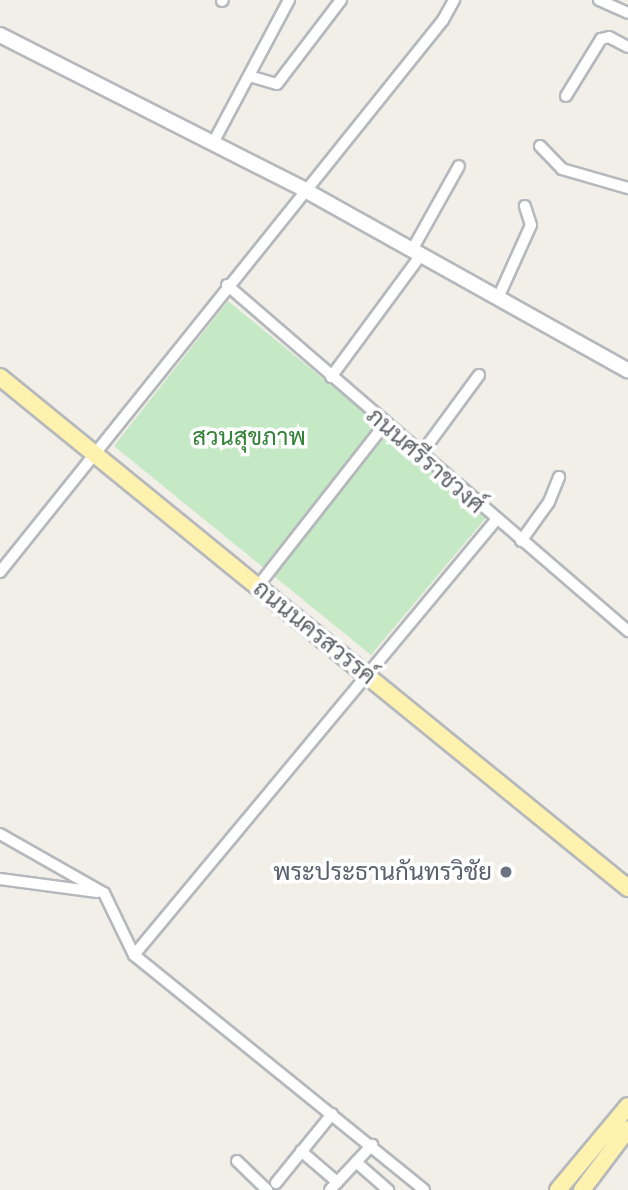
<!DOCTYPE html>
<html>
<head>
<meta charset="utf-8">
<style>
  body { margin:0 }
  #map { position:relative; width:628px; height:1190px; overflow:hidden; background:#f1efe8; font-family:"Titillium Web",Sarabun,sans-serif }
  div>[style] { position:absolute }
  .green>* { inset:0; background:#c5e8c5 }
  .roads { filter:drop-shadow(2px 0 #b5b8bc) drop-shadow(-2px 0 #b5b8bc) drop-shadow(0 2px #b5b8bc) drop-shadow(0 -2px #b5b8bc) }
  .street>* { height:10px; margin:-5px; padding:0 5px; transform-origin:5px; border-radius:5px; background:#fff }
  .secondary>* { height:14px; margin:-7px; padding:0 7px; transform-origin:7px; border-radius:7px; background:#fff }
  .primary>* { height:16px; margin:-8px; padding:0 8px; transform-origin:8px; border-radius:8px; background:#fff2af }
  .dots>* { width:19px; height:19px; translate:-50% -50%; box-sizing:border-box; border:4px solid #fff; border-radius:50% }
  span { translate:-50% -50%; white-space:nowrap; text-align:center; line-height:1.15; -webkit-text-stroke:7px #fff; paint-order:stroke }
  .park-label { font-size:24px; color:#348238 }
  .street-label { font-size:24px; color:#5f6368 }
  .worship-label { font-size:24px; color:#5b616d }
  .right { translate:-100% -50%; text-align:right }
</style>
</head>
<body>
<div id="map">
  <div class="green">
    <i style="clip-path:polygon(228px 301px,489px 514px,371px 655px,114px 446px)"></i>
  </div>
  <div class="roads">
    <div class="street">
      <i style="left:599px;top:0;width:32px;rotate:24deg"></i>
      <i style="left:222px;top:1px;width:1px;rotate:-45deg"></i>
      <i style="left:249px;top:76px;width:29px;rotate:16deg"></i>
      <i style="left:277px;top:84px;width:106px;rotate:-52.7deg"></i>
      <i style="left:566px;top:96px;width:67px;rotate:-58.4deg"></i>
      <i style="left:601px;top:39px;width:8px;rotate:-14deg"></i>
      <i style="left:609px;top:37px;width:21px;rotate:28deg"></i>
      <i style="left:213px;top:143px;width:162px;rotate:-62deg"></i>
      <i style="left:540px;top:146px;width:32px;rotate:46deg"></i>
      <i style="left:562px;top:169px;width:69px;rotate:16.1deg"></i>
      <i style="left:412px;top:250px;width:96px;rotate:-60.8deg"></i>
      <i style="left:227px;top:285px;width:530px;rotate:40.79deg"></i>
      <i style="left:498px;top:298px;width:80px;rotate:-65.7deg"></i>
      <i style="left:531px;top:225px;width:20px;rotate:-108deg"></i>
      <i style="left:331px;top:377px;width:152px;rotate:-53.6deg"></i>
      <i style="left:421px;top:454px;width:98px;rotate:-53.7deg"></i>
      <i style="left:521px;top:541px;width:48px;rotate:-54.3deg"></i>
      <i style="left:549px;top:502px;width:27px;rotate:-68deg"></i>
      <i style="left:0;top:572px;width:708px;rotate:-51.25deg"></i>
      <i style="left:443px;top:20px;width:23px;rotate:-61deg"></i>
      <i style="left:258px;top:586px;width:206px;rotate:-51.9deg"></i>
      <i style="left:0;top:834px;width:120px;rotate:29.6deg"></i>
      <i style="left:104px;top:893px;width:69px;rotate:64.2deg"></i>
      <i style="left:134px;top:955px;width:373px;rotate:39deg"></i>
      <i style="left:0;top:879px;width:98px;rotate:7.6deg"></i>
      <i style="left:134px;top:955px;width:566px;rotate:-50.23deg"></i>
      <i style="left:301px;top:1151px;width:48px;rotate:40.7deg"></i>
      <i style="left:237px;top:1161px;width:42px;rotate:44deg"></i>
      <i style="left:356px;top:1162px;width:43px;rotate:41.2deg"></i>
      <i style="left:276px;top:1183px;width:89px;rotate:-50.9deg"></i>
      <i style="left:330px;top:1190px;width:62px;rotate:-47deg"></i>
    </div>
    <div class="secondary">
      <i style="left:0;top:35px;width:340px;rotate:26.9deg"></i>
      <i style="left:303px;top:189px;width:372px;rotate:29.2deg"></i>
    </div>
    <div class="primary">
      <i style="left:0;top:377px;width:810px;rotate:39.14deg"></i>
      <i style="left:558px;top:1190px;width:109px;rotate:-50.2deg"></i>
      <i style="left:582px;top:1190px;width:76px;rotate:-53deg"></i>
    </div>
  </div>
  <div class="dots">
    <i style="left:506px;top:872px;background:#6b7280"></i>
  </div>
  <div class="park-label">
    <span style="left:249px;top:437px">สวนสุขภาพ</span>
  </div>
  <div class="street-label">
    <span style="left:426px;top:460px;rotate:41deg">ภนนศรีราชวงศ์</span>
    <span style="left:315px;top:632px;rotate:39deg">ถนนนครสวรรค์</span>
  </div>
  <div class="worship-label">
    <span class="right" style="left:492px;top:872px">พระประธานกันทรวิชัย</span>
  </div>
</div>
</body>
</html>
